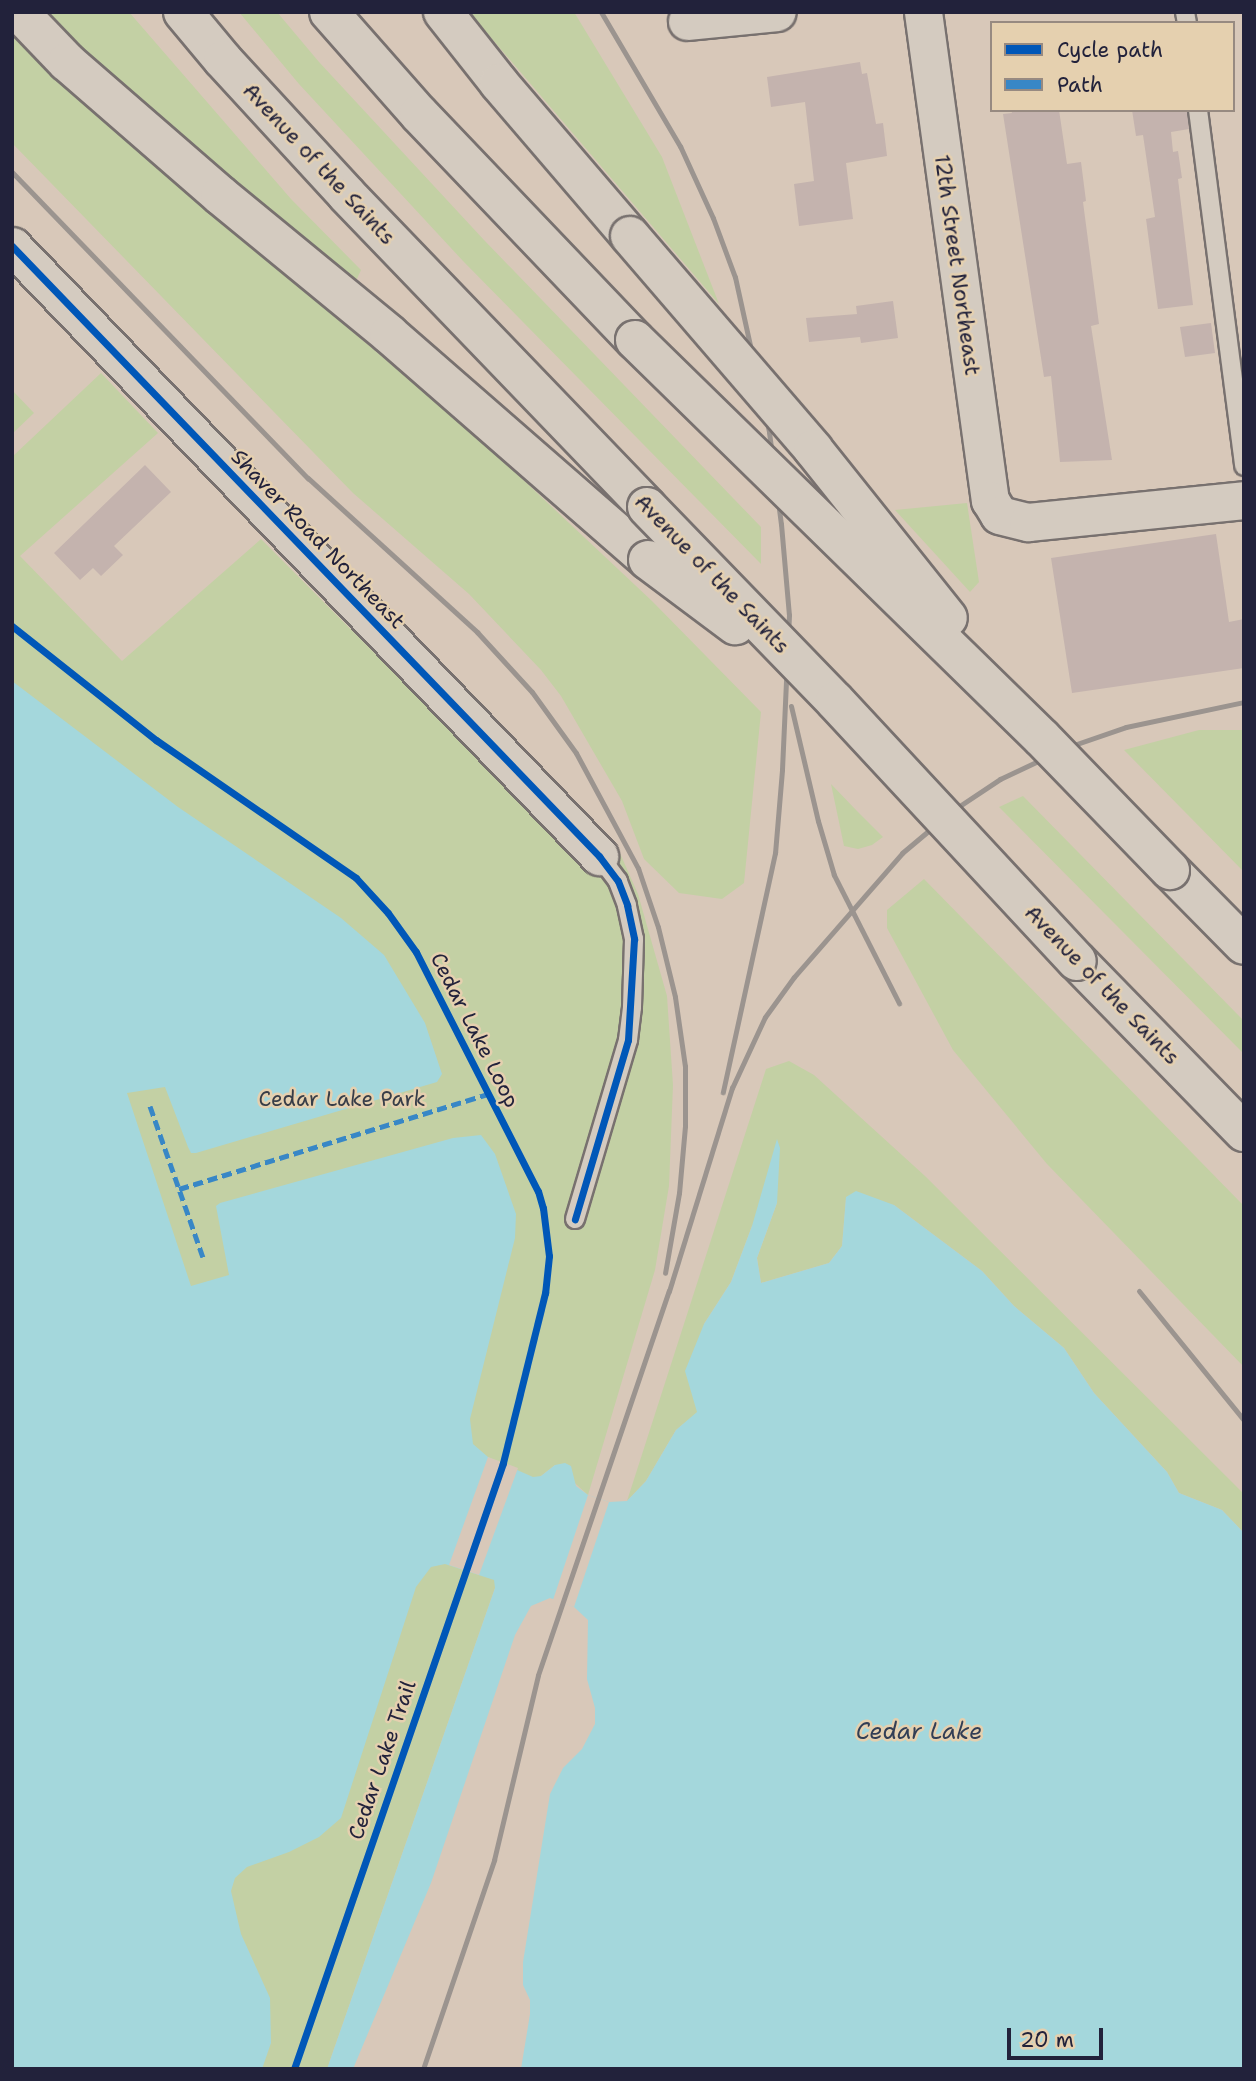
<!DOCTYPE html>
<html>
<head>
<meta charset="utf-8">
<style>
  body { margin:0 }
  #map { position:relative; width:1256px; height:2081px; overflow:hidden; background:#d8c8b9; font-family:"Shantell Sans",sans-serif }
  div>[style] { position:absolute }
  .green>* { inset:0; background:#c3d0a4 }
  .water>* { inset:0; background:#a4d7dc }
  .pier>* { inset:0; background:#d8c8b9 }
  .building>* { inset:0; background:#c4b3ae }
  .roads { filter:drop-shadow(2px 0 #78716f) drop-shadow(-2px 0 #78716f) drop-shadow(0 2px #78716f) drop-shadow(0 -2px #78716f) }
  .service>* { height:18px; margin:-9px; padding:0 9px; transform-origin:9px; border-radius:9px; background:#d4cbc0 }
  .minor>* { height:37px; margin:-18.5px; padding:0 18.5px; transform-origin:18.5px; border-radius:18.5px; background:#d4cbc0 }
  .motorway>* { height:38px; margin:-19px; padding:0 19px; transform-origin:19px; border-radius:19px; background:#d4cbc0 }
  .rail>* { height:5px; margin:-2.5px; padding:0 2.5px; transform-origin:2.5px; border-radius:2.5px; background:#9b948f }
  .bridges { filter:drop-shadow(2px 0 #78716f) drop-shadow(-2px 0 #78716f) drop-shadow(0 2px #78716f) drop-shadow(0 -2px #78716f) }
  .motorway-bridge>* { height:38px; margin:-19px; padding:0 19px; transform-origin:19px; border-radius:19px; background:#d4cbc0 }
  .quiet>* { height:5px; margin-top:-2.5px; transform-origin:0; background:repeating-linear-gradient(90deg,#3887c6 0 10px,transparent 0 15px) }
  .cycleway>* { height:7px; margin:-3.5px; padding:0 3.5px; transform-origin:3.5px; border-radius:3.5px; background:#0057b8 }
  span { translate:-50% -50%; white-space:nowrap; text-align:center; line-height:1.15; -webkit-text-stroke:5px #e5d0af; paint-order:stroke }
  .street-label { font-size:21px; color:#22223b }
  .park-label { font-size:21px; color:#373d48 }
  .water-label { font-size:23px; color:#323e55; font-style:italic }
  .frame { position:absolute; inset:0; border:14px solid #22223b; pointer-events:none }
  .legend { position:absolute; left:990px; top:21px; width:245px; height:91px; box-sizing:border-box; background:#e5d0af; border:2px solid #978a81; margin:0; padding:9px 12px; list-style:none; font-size:21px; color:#22223b }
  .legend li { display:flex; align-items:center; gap:14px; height:35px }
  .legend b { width:35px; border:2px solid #978a81 }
  .scale { position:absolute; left:1007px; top:2028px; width:96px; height:32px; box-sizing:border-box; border:4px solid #22223b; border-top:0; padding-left:9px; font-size:21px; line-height:24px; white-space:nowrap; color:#22223b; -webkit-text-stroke:5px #e5d0af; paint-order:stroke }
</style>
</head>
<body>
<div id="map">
  <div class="green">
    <i style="clip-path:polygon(47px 12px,129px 12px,291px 199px,361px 270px,356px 281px,198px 151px,76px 42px)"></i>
    <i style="clip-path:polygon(239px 12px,277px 12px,319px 62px,484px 240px,761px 527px,761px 564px,463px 261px,299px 84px)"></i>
    <i style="clip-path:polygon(469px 12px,574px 12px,662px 157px,719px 304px)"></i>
    <i style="clip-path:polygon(12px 30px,55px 73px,164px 172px,484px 443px,652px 601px,761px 712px,744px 883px,722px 899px,679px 893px,644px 859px,622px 801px,561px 696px,541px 670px,469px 594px,353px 493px,12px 143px)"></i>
    <i style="clip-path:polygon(101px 373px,158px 433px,20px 556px,122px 661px,261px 539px,587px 867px,615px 842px,638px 894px,667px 996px,673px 1085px,669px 1186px,655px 1270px,588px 1495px,555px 1465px,541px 1476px,495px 1588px,327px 2069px,12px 2069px,12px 457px)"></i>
    <i style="clip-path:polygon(12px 390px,34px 413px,12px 434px)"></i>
    <i style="clip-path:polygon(967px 503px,979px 582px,970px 592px,895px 510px)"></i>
    <i style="clip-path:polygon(1199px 730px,1244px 730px,1244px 872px,1124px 750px)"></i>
    <i style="clip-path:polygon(831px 784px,857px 811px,883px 837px,872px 845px,858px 849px,844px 846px)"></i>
    <i style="clip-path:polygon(1023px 796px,1244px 1021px,1244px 1054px,999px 807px)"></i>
    <i style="clip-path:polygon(924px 879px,1244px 1206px,1244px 1367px,1047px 1164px,953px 1050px,887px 928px,887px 910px)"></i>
    <i style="clip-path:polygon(789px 1061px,814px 1075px,925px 1176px,1244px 1494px,1244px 1533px,1222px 1510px,1179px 1493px,1167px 1472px,1094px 1393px,1064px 1348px,1014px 1306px,982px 1271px,894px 1205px,846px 1198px,842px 1246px,829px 1263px,761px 1283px,757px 1258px,777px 1203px,752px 1226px,731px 1282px,704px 1324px,698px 1412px,676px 1430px,646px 1481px,627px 1501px,766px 1069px)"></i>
  </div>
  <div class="water">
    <i style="clip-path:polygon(12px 681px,178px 807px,341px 918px,384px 955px,425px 1023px,442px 1074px,437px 1082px,196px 1153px,191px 1153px,188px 1147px,165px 1087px,127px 1093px,191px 1286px,229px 1275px,216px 1206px,220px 1203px,453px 1138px,481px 1135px,495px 1154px,516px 1214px,515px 1238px,470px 1419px,473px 1444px,488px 1457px,533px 1477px,541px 1476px,555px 1465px,565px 1463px,571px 1466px,576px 1486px,588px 1495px,609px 1502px,627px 1501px,646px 1481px,676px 1430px,697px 1412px,685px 1371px,704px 1324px,731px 1282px,752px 1226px,777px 1139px,780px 1148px,777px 1203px,757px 1258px,761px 1283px,829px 1263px,842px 1246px,846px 1197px,856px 1191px,894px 1205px,982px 1271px,1014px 1306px,1064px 1348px,1094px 1393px,1167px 1472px,1179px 1493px,1222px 1510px,1244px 1533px,1244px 2069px,521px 2069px,530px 2014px,530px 2000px,523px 1985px,523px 1962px,550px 1794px,563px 1768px,582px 1749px,595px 1724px,595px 1708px,587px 1679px,588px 1620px,574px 1607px,550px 1598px,531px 1606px,515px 1635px,431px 1883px,353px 2069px,327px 2069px,495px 1588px,494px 1580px,445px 1564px,431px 1567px,416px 1587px,341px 1818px,319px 1837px,289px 1852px,247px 1867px,235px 1878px,231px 1891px,241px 1934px,270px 1998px,271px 2043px,262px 2069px,12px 2069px)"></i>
  </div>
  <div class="pier">
    <i style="clip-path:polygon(488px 1457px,518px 1468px,479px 1575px,449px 1565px)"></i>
    <i style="clip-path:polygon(588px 1495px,609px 1502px,574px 1607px,553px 1600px)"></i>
  </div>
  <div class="building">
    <i style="clip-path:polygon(860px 62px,862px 74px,867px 73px,876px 124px,883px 123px,887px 156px,846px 163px,853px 219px,799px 226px,794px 184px,814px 181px,805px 102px,771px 107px,767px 77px)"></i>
    <i style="clip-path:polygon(1011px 110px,1059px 110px,1067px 164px,1081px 162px,1086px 201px,1083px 202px,1099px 324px,1091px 326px,1112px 460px,1060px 462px,1051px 376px,1044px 377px,1003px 114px,1012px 113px)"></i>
    <i style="clip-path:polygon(1132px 110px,1187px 110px,1189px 129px,1171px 132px,1173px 152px,1178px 151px,1182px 178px,1178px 179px,1193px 305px,1158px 309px,1146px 219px,1155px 217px,1143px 135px,1136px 136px)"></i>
    <i style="clip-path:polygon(893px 301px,898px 338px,861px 343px,860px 337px,809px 342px,806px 318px,857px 314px,856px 306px)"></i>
    <i style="clip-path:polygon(1211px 323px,1215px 353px,1185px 357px,1180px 327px)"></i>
    <i style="clip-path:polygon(145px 465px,171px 492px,114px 546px,123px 555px,101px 576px,93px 568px,80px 580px,54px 553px)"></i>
    <i style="clip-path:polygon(1216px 534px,1229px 622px,1244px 619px,1244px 668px,1072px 693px,1051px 558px)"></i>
  </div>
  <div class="roads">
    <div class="service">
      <i style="left:1185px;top:12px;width:11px;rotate:80deg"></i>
      <i style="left:1198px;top:110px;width:359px;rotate:82.6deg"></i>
      <i style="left:575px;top:1219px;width:187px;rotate:-73.5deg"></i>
      <i style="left:628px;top:1040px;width:33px;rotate:-83deg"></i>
      <i style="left:632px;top:1007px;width:68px;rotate:-88.3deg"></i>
      <i style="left:634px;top:939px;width:35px;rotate:-102deg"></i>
      <i style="left:627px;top:905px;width:26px;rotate:-111deg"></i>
      <i style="left:618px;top:881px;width:31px;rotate:-127deg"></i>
    </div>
    <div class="minor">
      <i style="left:923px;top:12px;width:493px;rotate:82.2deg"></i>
      <i style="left:990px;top:500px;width:17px;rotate:59deg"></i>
      <i style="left:999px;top:515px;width:30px;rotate:14deg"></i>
      <i style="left:1028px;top:522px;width:217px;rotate:-5.8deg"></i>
      <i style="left:687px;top:21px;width:90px;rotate:-5.7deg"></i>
      <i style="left:12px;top:246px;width:847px;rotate:46.1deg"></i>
    </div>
    <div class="motorway">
      <i style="left:19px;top:12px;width:69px;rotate:46.2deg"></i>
      <i style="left:67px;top:62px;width:203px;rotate:41deg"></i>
      <i style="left:220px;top:195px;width:219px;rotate:39.4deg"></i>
      <i style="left:389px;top:334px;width:344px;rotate:41.1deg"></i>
      <i style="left:183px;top:12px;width:62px;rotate:50.2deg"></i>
      <i style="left:223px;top:60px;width:183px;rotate:47.4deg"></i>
      <i style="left:347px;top:195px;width:433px;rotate:46.1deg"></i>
      <i style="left:329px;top:12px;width:136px;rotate:48.6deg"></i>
      <i style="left:419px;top:114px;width:313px;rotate:46.3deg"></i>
      <i style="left:443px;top:12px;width:90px;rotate:51.7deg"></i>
      <i style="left:499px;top:83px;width:201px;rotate:49.4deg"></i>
      <i style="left:1170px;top:870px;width:105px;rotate:45.4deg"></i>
      <i style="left:1077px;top:961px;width:239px;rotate:45.7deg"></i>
    </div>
  </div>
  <div class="rail">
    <i style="left:601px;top:12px;width:156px;rotate:59.5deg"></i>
    <i style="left:680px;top:146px;width:79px;rotate:65.4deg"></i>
    <i style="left:713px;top:218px;width:63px;rotate:69.6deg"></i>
    <i style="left:735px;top:277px;width:159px;rotate:77.6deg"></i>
    <i style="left:769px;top:432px;width:93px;rotate:82.6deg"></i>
    <i style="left:781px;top:524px;width:91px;rotate:85deg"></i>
    <i style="left:789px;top:615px;width:155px;rotate:92.6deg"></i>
    <i style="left:782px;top:770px;width:83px;rotate:94.8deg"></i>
    <i style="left:775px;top:853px;width:245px;rotate:102.3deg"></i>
    <i style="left:12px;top:172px;width:426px;rotate:46deg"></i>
    <i style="left:308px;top:478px;width:229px;rotate:42.3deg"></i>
    <i style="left:477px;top:632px;width:81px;rotate:47.5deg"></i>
    <i style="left:532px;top:692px;width:75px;rotate:54.2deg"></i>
    <i style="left:576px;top:753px;width:131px;rotate:61.7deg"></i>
    <i style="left:638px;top:868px;width:62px;rotate:71.3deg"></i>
    <i style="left:658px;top:927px;width:72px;rotate:76.3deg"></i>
    <i style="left:675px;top:997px;width:70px;rotate:81.8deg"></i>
    <i style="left:685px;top:1066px;width:60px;rotate:90deg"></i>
    <i style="left:685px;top:1126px;width:67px;rotate:95.1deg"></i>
    <i style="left:679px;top:1193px;width:81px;rotate:99.9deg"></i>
    <i style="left:791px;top:706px;width:118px;rotate:76.8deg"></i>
    <i style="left:818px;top:821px;width:56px;rotate:73.5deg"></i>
    <i style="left:834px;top:875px;width:144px;rotate:63.1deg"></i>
    <i style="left:1139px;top:1291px;width:166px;rotate:50.9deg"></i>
    <i style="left:423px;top:2069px;width:221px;rotate:-71.2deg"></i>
    <i style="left:494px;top:1860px;width:190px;rotate:-76.6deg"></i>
    <i style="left:538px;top:1675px;width:406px;rotate:-71.2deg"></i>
    <i style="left:669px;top:1291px;width:213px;rotate:-72.8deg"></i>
    <i style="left:732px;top:1088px;width:78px;rotate:-65.1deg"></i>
    <i style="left:765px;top:1017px;width:49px;rotate:-54.1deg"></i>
    <i style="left:794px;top:977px;width:164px;rotate:-48.9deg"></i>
    <i style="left:902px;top:853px;width:65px;rotate:-40deg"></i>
    <i style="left:952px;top:811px;width:58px;rotate:-33.7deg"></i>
    <i style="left:1000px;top:779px;width:75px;rotate:-25.2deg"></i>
    <i style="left:1068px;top:747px;width:61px;rotate:-19deg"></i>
    <i style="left:1126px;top:727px;width:121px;rotate:-12deg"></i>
  </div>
  <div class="bridges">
    <div class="motorway-bridge">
      <i style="left:630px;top:236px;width:281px;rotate:49.3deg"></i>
      <i style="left:813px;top:449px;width:216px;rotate:51.4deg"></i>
      <i style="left:635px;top:340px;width:569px;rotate:44.36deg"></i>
      <i style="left:1042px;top:738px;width:184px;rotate:45.9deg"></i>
      <i style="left:647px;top:507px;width:270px;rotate:45.9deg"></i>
      <i style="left:835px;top:701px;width:355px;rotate:47.1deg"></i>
      <i style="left:648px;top:560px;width:109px;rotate:36.8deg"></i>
    </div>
  </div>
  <div class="quiet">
    <i style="left:150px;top:1106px;width:160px;rotate:70.7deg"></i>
    <i style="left:179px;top:1189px;width:322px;rotate:-17.1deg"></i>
  </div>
  <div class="cycleway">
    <i style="left:12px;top:246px;width:847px;rotate:46.1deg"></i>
    <i style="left:599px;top:856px;width:31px;rotate:53deg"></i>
    <i style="left:618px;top:881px;width:26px;rotate:69deg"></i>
    <i style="left:627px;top:905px;width:35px;rotate:78deg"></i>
    <i style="left:634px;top:939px;width:101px;rotate:93.4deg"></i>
    <i style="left:628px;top:1040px;width:187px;rotate:106.5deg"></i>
    <i style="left:12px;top:626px;width:184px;rotate:38.4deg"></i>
    <i style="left:156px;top:740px;width:243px;rotate:34.6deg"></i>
    <i style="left:356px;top:878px;width:47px;rotate:47.6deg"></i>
    <i style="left:388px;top:913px;width:48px;rotate:54.3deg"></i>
    <i style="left:416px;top:952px;width:268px;rotate:63deg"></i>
    <i style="left:538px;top:1191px;width:18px;rotate:74deg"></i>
    <i style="left:543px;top:1208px;width:48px;rotate:82.9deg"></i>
    <i style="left:549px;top:1256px;width:37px;rotate:96deg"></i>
    <i style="left:545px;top:1293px;width:175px;rotate:103.9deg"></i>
    <i style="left:503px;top:1463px;width:641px;rotate:109.03deg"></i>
  </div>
  <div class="street-label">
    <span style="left:319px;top:164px;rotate:47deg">Avenue of the Saints</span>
    <span style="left:957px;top:265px;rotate:82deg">12th Street Northeast</span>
    <span style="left:318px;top:539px;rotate:46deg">Shaver Road Northeast</span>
    <span style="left:712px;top:574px;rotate:46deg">Avenue of the Saints</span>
    <span style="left:1102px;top:985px;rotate:46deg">Avenue of the Saints</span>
    <span style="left:475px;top:1030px;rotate:63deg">Cedar Lake Loop</span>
    <span style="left:382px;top:1760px;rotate:-71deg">Cedar Lake Trail</span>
  </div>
  <div class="park-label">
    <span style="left:342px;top:1099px">Cedar Lake Park</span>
  </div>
  <div class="water-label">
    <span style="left:919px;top:1731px">Cedar Lake</span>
  </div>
  <div class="frame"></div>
  <ul class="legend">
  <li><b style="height:9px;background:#0057b8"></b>Cycle path</li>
  <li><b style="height:9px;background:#3887c6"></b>Path</li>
  </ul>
  <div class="scale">20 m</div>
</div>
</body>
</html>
